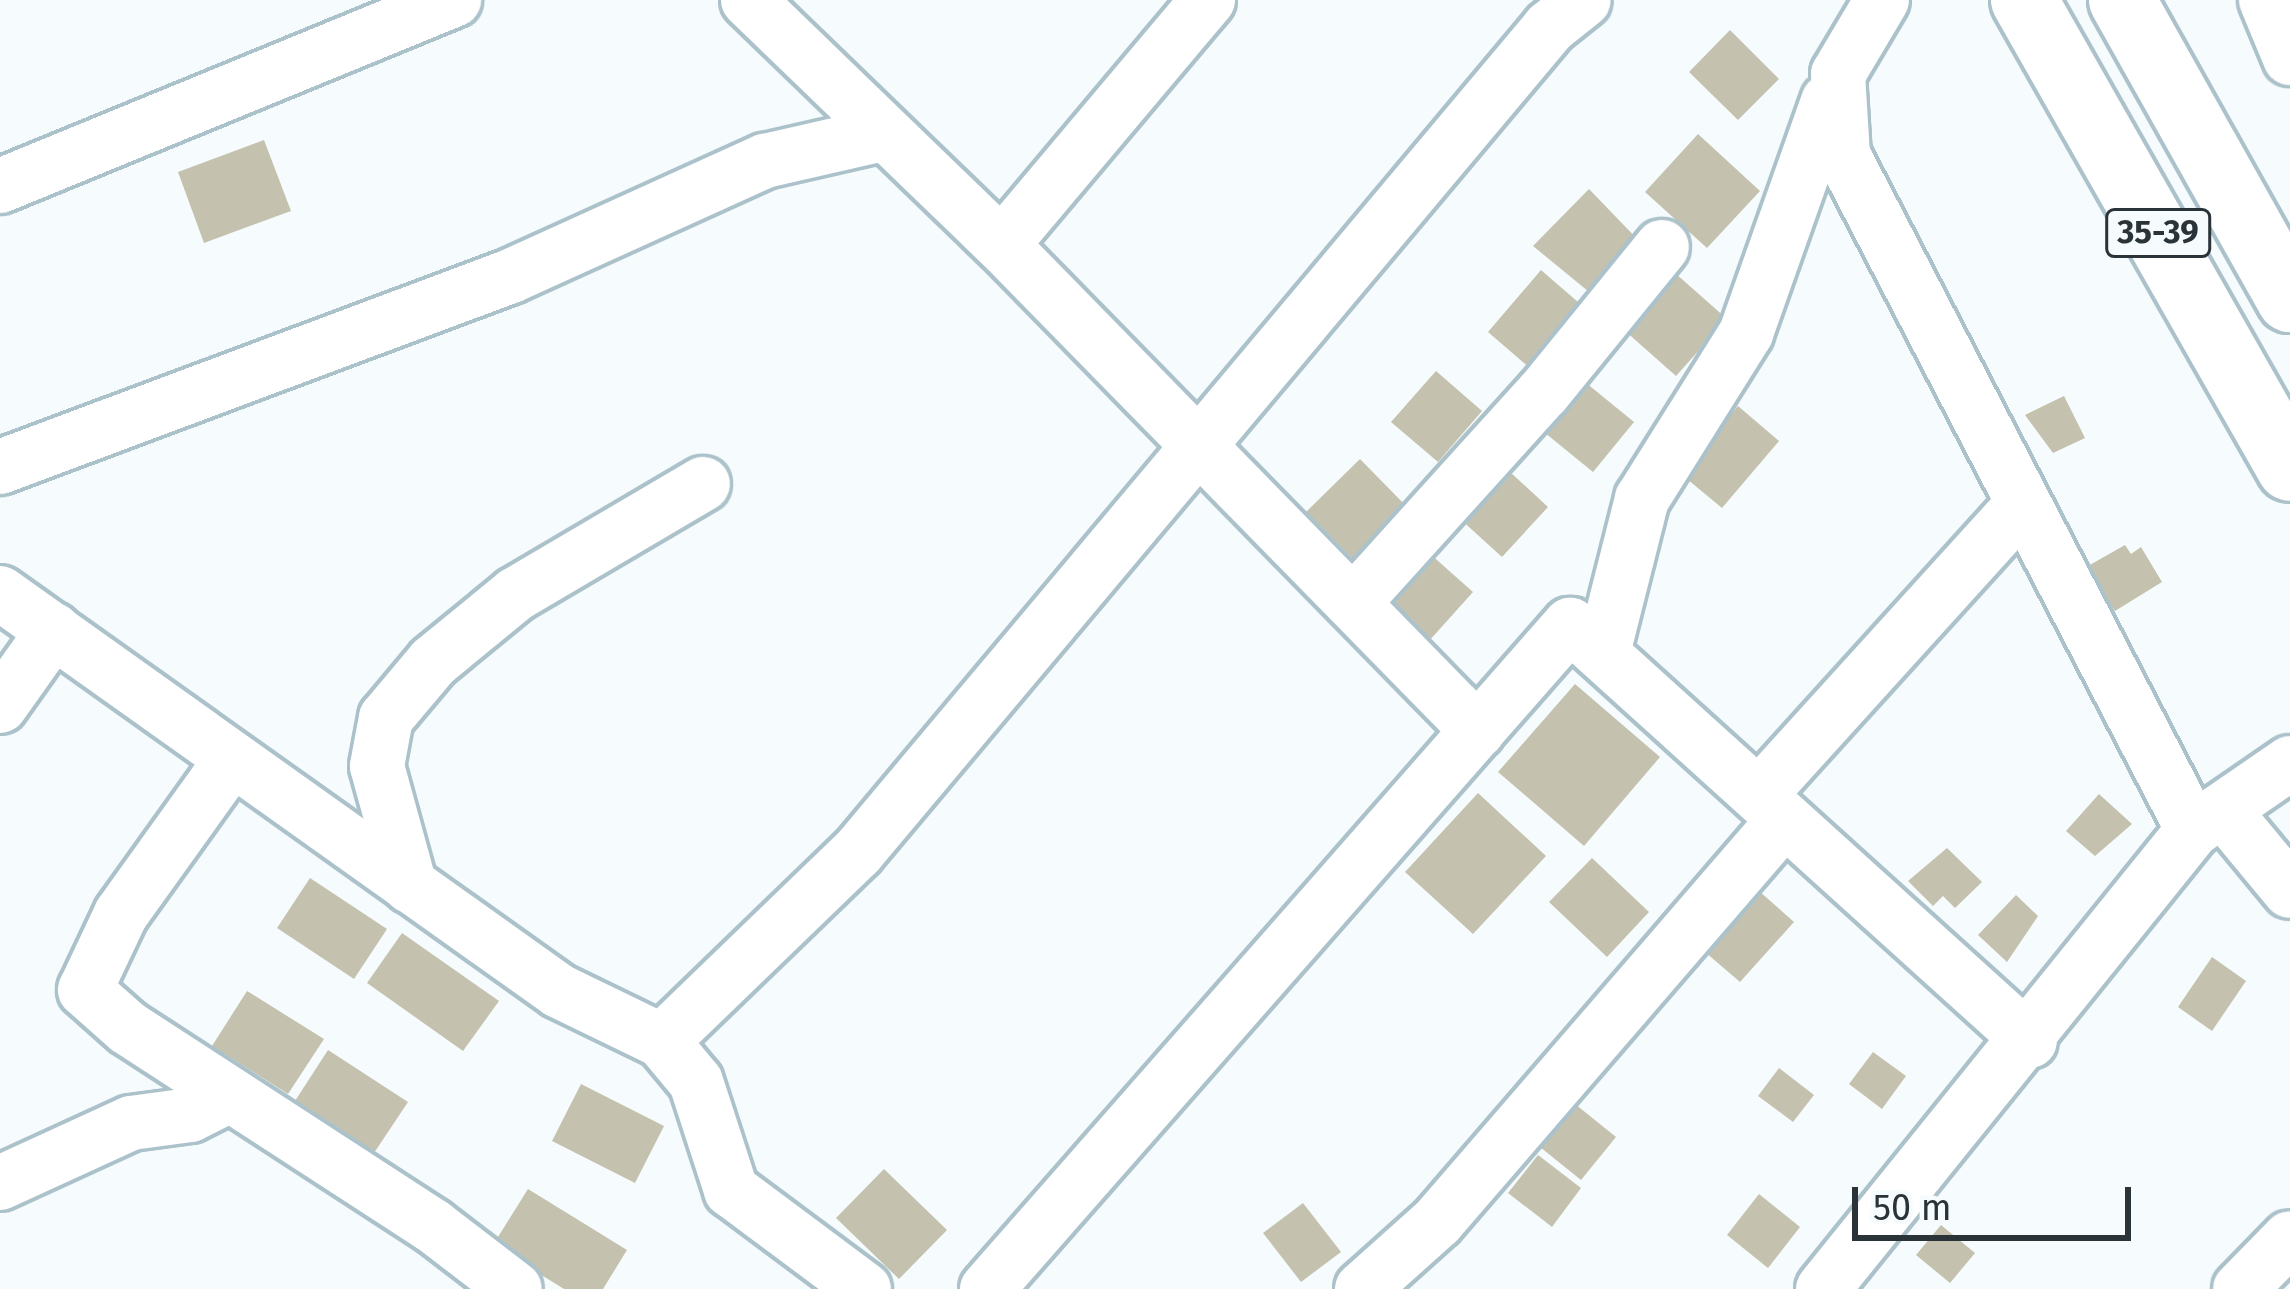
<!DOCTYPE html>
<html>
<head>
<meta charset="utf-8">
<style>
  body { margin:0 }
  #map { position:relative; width:2290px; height:1289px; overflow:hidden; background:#f6fbfd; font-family:"Fira Sans",sans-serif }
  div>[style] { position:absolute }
  .building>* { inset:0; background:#c4c2ae }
  .roads { filter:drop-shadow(3px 0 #acc2cb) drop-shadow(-3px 0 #acc2cb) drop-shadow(0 3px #acc2cb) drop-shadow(0 -3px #acc2cb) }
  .minor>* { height:54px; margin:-27px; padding:0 27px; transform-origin:27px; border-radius:27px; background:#fff }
  .major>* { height:66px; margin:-33px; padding:0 33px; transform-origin:33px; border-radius:33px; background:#fff }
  span { translate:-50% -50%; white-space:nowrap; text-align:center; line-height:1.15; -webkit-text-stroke:9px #f6fbfd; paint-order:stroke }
  .shield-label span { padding:3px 9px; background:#f6fbfd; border:3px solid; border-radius:9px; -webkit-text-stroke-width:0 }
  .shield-label { font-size:33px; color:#2a3337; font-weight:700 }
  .scale { position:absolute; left:1852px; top:1187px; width:279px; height:54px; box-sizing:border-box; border:6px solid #2a3337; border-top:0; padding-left:15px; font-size:36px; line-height:42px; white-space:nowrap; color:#2a3337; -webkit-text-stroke:9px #f6fbfd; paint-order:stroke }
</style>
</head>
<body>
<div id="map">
  <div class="building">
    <i style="clip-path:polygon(1730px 30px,1779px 79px,1738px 120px,1689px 72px)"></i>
    <i style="clip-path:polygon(1698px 134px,1760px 191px,1707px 248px,1645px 192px)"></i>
    <i style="clip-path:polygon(264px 140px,291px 211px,204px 243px,178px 172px)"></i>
    <i style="clip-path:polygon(1589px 189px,1642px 244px,1594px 296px,1533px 246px)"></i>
    <i style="clip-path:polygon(1541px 270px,1593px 315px,1539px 376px,1488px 332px)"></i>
    <i style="clip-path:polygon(1675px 273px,1727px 319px,1676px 376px,1624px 330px)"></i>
    <i style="clip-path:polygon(1436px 371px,1482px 411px,1438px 462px,1391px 422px)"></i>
    <i style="clip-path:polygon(1580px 378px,1634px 422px,1593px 472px,1539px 428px)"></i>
    <i style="clip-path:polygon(2064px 396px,2085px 438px,2053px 453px,2025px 415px)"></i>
    <i style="clip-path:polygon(1738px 406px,1779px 441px,1722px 508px,1681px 474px)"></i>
    <i style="clip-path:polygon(1494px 457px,1548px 507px,1502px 557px,1447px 507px)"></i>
    <i style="clip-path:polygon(1360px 459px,1408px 508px,1354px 560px,1306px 512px)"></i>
    <i style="clip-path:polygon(1420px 545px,1473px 592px,1429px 641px,1376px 594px)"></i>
    <i style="clip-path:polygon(2125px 545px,2131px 554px,2141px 547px,2162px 582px,2115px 611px,2088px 566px)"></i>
    <i style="clip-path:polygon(1575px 684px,1660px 757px,1584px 846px,1498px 772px)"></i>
    <i style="clip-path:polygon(1478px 793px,1546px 856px,1473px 934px,1405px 872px)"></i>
    <i style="clip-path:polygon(2099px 794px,2132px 824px,2095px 856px,2066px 831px)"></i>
    <i style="clip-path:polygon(1947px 848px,1982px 882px,1955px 908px,1943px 896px,1933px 906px,1908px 881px)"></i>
    <i style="clip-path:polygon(1592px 858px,1649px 912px,1607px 957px,1549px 902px)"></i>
    <i style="clip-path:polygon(310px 878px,387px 929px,354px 979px,277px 928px)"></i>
    <i style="clip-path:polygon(1759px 891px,1794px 922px,1740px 982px,1705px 952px)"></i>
    <i style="clip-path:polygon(2016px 895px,2038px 916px,2007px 962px,1978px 935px)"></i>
    <i style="clip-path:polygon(402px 933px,499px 1001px,463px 1051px,367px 983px)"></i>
    <i style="clip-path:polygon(2212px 957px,2246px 981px,2212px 1031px,2178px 1007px)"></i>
    <i style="clip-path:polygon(247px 991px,324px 1039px,288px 1094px,212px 1046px)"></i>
    <i style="clip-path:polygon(328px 1050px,408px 1102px,372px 1156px,293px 1104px)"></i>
    <i style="clip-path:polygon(1873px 1052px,1906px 1076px,1882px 1109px,1849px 1084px)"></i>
    <i style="clip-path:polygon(1779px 1068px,1814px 1095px,1793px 1122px,1758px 1096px)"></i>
    <i style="clip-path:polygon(581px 1084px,664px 1126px,635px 1183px,552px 1141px)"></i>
    <i style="clip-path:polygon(1575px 1104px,1616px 1137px,1581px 1180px,1540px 1147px)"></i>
    <i style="clip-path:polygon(1538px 1155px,1581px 1188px,1552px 1227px,1508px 1193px)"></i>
    <i style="clip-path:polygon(884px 1169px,947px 1230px,899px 1279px,836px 1218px)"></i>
    <i style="clip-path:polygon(528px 1189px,627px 1250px,603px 1289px,564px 1289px,493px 1245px)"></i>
    <i style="clip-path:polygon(1759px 1194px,1800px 1227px,1768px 1268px,1727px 1235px)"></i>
    <i style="clip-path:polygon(1303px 1203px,1341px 1252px,1301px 1282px,1263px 1233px)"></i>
    <i style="clip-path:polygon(1941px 1225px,1975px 1253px,1950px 1283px,1916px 1255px)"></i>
  </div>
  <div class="roads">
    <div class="minor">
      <i style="left:748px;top:0;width:353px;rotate:44deg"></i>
      <i style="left:1208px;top:0;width:320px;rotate:130.1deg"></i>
      <i style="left:1002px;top:245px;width:680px;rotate:45.6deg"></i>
      <i style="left:1882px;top:0;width:86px;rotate:120.7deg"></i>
      <i style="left:1838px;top:74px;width:81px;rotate:86.5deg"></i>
      <i style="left:1843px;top:155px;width:760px;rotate:62.59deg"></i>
      <i style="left:2266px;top:0;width:63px;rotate:67.5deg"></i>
      <i style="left:0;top:186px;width:491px;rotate:-22.3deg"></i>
      <i style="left:0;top:467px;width:546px;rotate:-20.49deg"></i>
      <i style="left:511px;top:276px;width:279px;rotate:-24.4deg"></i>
      <i style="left:765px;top:161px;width:121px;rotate:-12.9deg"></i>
      <i style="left:0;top:593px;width:686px;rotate:35.45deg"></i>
      <i style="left:559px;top:991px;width:114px;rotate:25.9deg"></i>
      <i style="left:662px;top:1041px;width:53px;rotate:50.3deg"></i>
      <i style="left:696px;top:1082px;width:114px;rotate:72deg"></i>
      <i style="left:731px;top:1190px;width:166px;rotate:36.7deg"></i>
      <i style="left:1354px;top:602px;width:283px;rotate:-47.9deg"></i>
      <i style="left:1544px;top:392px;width:187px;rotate:-50.9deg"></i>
      <i style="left:1604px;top:649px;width:155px;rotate:-75.8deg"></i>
      <i style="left:1642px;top:499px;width:196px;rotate:-57.9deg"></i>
      <i style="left:1746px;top:333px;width:246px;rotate:-70.5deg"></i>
      <i style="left:0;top:706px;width:93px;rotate:-54.6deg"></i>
      <i style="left:232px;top:759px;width:191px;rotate:125.6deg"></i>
      <i style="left:121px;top:914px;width:84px;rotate:115.3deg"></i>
      <i style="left:85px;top:990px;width:57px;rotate:41.5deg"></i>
      <i style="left:128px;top:1028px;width:364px;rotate:33deg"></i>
      <i style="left:433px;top:1226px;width:103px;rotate:37.5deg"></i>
      <i style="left:1759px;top:795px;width:393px;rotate:-47.8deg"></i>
      <i style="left:2223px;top:810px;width:105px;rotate:50.4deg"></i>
      <i style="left:410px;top:886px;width:124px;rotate:-105.4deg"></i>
      <i style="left:377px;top:766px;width:49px;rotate:-79.4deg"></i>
      <i style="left:386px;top:718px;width:73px;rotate:-50deg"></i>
      <i style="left:433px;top:662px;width:107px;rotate:-39.3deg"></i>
      <i style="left:516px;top:594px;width:217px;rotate:-30.5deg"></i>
      <i style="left:662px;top:1041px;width:271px;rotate:-44deg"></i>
      <i style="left:857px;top:853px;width:1078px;rotate:-50deg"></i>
      <i style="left:1550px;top:27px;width:43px;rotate:-38.5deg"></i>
      <i style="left:0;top:1183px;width:144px;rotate:-24.6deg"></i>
      <i style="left:131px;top:1123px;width:60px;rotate:-7.7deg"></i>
      <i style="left:190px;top:1115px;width:45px;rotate:-26.6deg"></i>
      <i style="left:987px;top:1289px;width:884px;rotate:-48.72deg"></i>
      <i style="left:1570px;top:625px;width:620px;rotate:42.12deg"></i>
      <i style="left:1362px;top:1289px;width:101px;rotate:-41.8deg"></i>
      <i style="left:1437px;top:1222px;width:532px;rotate:-49.19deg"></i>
      <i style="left:1823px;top:1289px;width:590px;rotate:-51.13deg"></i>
      <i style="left:2193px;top:830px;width:118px;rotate:-34.6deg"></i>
      <i style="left:2240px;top:1289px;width:71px;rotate:-45.6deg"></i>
    </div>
    <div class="major">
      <i style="left:2024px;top:0;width:538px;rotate:60.39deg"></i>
      <i style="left:2122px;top:0;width:343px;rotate:60.7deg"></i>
    </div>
  </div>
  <div class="shield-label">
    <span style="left:2158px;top:233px">35-39</span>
  </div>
  <div class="scale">50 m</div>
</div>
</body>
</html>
